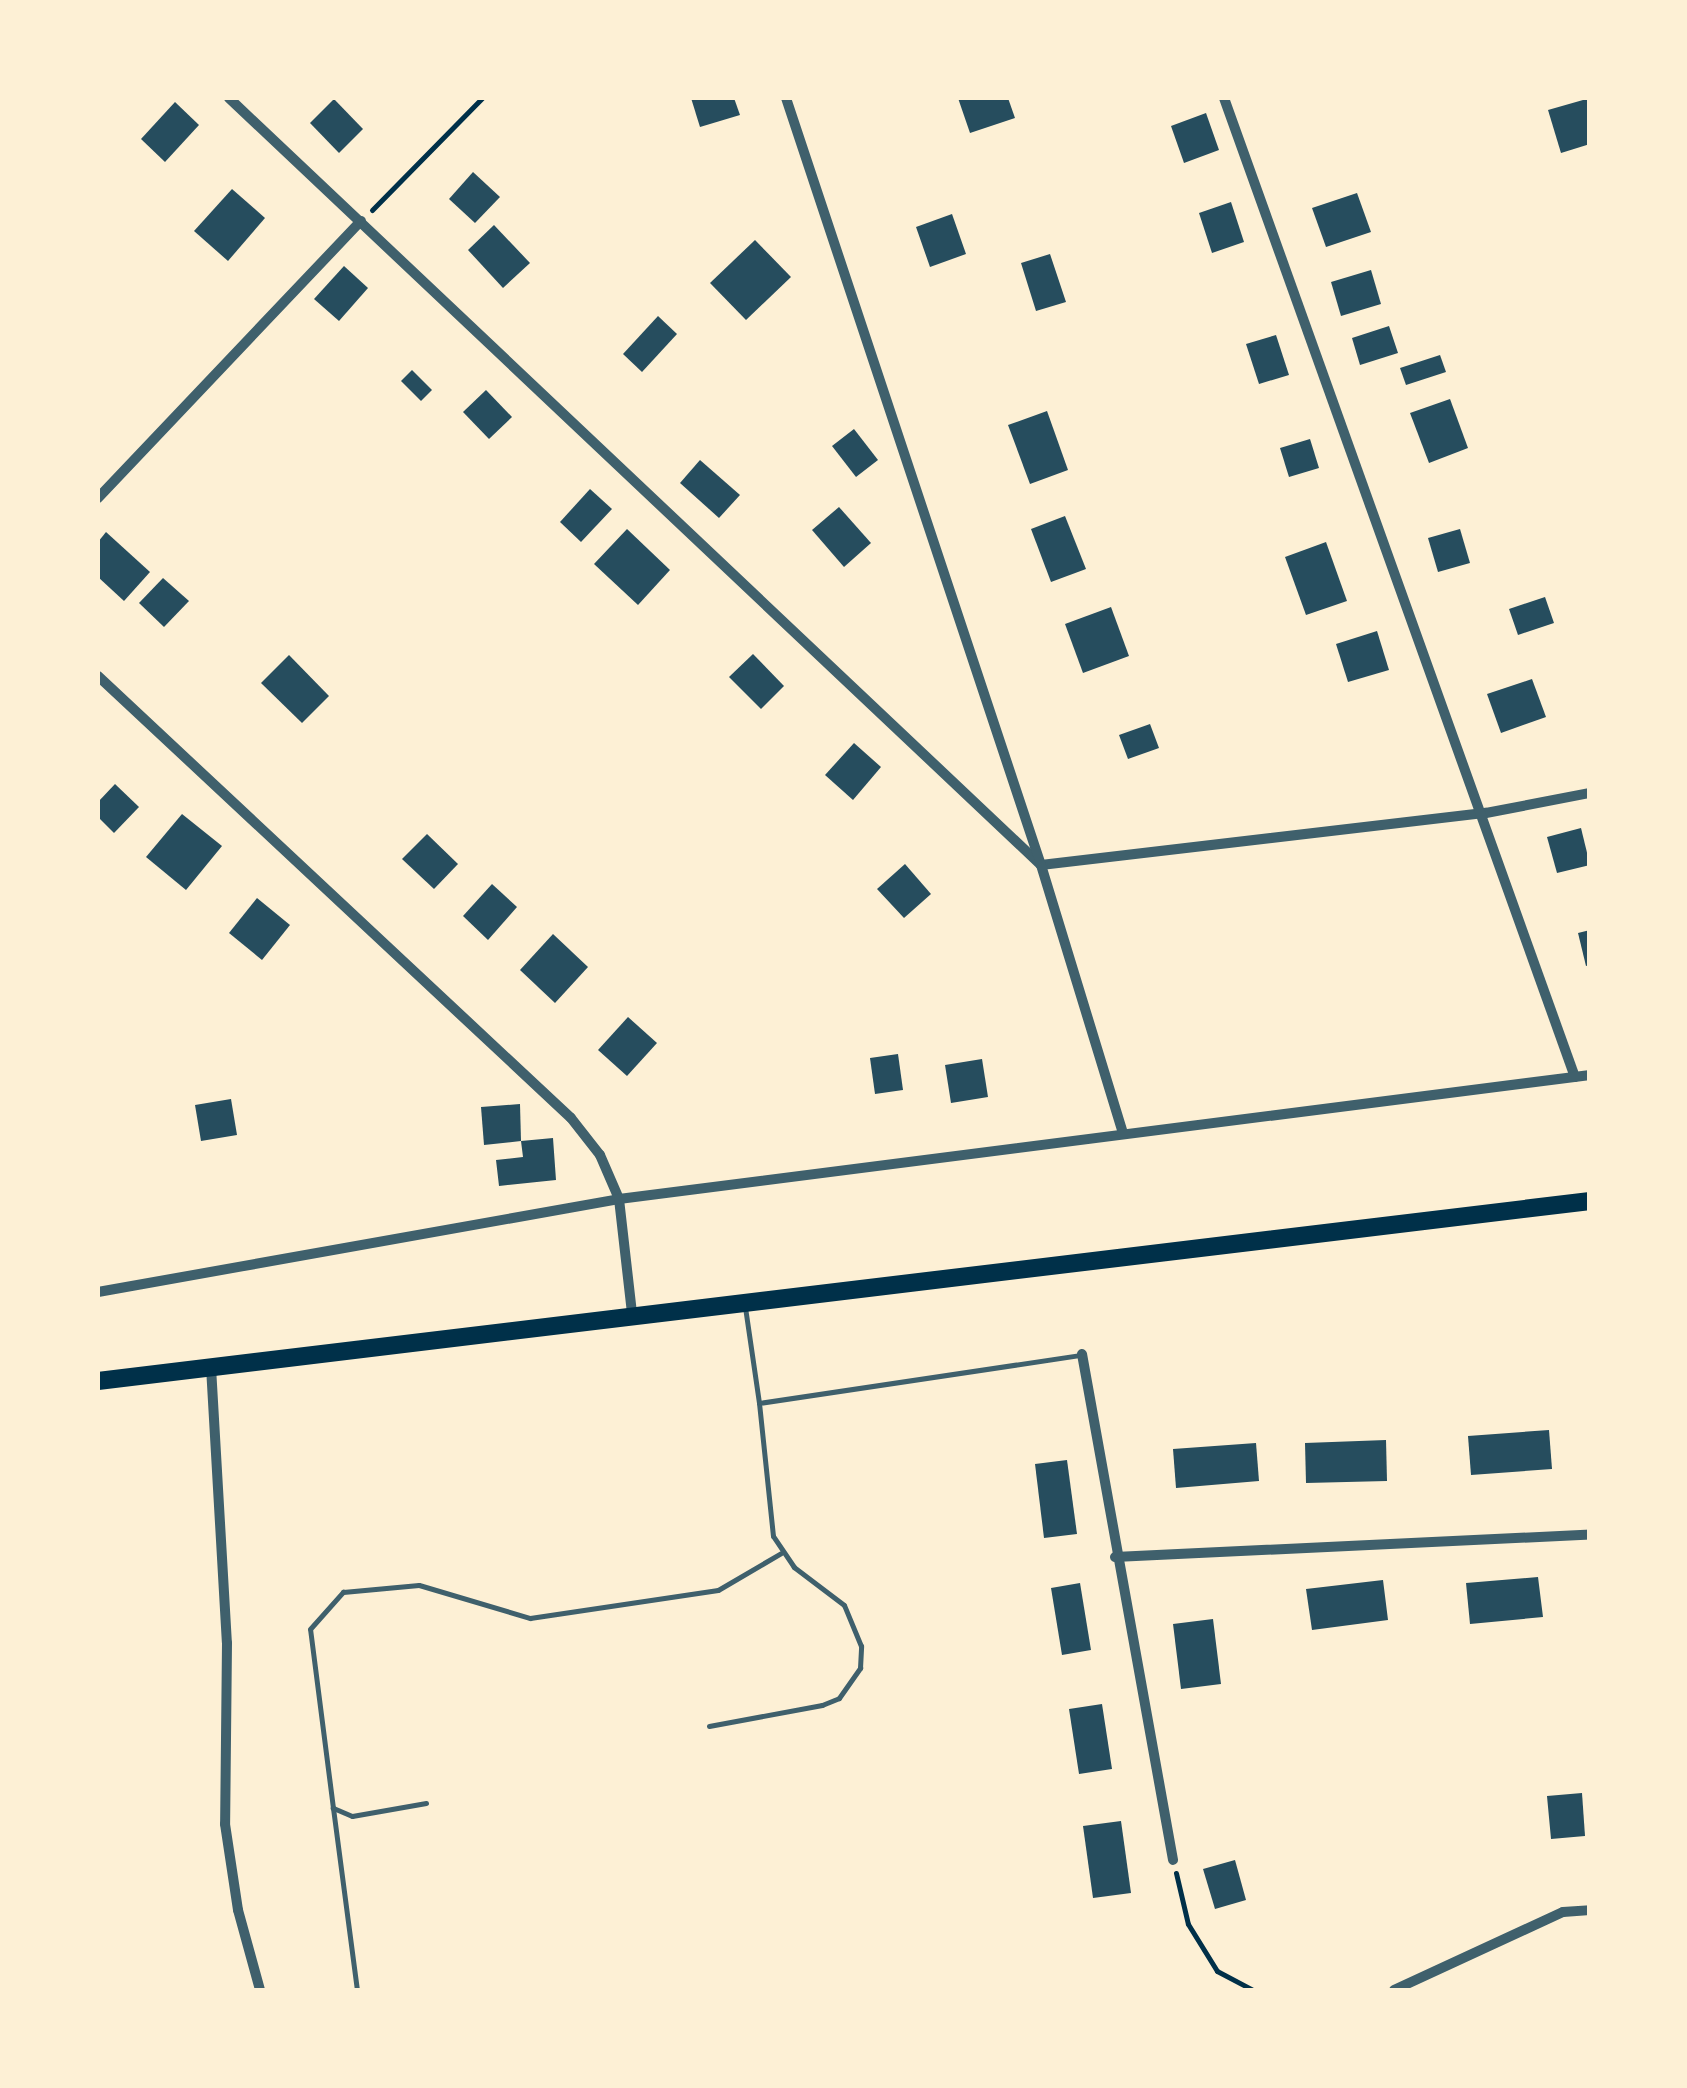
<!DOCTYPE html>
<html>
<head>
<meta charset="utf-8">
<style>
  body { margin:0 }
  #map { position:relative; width:1687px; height:2088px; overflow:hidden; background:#fdf0d5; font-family:"Sofia Sans Condensed",sans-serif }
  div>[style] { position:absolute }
  .building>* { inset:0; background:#264d5e }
  .path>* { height:5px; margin:-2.5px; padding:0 2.5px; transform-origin:2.5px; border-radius:2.5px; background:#003049 }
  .service>* { height:5px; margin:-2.5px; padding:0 2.5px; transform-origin:2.5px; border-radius:2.5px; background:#3f606c }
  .minor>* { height:10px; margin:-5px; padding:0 5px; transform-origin:5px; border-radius:5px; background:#3f606c }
  .trunk>* { height:18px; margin:-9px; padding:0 9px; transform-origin:9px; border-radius:9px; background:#003049 }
  span { translate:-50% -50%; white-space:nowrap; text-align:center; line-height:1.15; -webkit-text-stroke:10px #fdf0d5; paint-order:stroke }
  .frame { position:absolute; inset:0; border:100px solid #fdf0d5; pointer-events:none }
</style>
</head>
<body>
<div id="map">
  <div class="building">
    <i style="clip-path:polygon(691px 98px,734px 98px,740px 115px,700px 127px)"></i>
    <i style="clip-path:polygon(958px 98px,1008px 98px,1015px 118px,970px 133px)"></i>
    <i style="clip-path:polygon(1590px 98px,1590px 144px,1561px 153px,1548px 110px)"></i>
    <i style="clip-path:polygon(334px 99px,363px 129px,339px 153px,310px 123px)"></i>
    <i style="clip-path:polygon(175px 102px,199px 125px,165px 162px,141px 139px)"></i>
    <i style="clip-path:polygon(1206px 113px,1219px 150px,1184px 163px,1171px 126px)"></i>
    <i style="clip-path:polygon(473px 172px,500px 197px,475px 223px,449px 199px)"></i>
    <i style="clip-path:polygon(232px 189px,265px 218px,228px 261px,194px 231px)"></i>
    <i style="clip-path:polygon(1357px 193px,1371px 232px,1326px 247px,1312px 208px)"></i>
    <i style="clip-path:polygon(1231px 202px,1244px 242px,1212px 253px,1199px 213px)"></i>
    <i style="clip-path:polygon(952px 214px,966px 254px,930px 267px,916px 227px)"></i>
    <i style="clip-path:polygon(494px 225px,530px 263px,503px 288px,468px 250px)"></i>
    <i style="clip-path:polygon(755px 240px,791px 277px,746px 320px,710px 283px)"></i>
    <i style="clip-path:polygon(1050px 254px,1066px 302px,1036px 311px,1021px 263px)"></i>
    <i style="clip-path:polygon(344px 266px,368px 288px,339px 321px,314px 299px)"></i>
    <i style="clip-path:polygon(1371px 270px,1381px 304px,1341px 316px,1331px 282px)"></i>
    <i style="clip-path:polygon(658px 316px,677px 334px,642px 372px,623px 354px)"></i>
    <i style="clip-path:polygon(1389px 326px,1398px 353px,1360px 365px,1352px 338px)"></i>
    <i style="clip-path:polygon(1276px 335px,1289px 375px,1259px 384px,1246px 344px)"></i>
    <i style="clip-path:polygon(1440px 355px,1446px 372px,1406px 385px,1400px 368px)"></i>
    <i style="clip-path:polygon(412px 370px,432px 390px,421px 401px,401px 381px)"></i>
    <i style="clip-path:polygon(486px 390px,512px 417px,489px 439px,463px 412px)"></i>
    <i style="clip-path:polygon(1450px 399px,1468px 448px,1429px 463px,1410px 413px)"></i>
    <i style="clip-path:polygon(1047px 411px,1068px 470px,1030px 484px,1008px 425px)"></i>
    <i style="clip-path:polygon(854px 429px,878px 460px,856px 477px,832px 446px)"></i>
    <i style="clip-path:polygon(1310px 439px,1319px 468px,1289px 477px,1280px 448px)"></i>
    <i style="clip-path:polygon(700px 460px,740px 495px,719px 518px,680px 483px)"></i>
    <i style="clip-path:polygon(590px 489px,612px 509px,581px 542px,560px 522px)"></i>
    <i style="clip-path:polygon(839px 507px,871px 543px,844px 567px,812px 530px)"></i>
    <i style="clip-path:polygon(1065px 516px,1086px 569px,1051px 582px,1031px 529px)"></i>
    <i style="clip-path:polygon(627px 529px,670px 570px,638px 605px,594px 564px)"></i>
    <i style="clip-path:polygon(1460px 529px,1470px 563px,1438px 572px,1428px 538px)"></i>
    <i style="clip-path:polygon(106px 532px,150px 572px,124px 601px,98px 577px,98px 542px)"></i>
    <i style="clip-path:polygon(1326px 542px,1347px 601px,1306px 615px,1285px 557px)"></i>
    <i style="clip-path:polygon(163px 578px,189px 601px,164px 627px,139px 603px)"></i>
    <i style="clip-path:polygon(1545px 597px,1554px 623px,1518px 635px,1509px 609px)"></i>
    <i style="clip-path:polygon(1111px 607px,1129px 656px,1083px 673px,1065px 624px)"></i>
    <i style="clip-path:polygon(1377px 631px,1389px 670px,1348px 682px,1336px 644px)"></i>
    <i style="clip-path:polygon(753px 654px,784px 686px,761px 709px,729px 677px)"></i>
    <i style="clip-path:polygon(289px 655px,329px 696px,302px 723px,261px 683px)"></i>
    <i style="clip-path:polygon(1532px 679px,1546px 717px,1501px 733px,1487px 694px)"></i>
    <i style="clip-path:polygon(1150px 724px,1159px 748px,1128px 759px,1119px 735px)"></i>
    <i style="clip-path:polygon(854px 743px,881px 767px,853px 800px,825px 775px)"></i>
    <i style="clip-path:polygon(115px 784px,139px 807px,114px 833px,98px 817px,98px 802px)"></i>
    <i style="clip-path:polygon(182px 814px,222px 846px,186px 890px,146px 857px)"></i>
    <i style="clip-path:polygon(1581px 828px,1590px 865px,1557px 873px,1547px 837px)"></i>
    <i style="clip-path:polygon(427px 834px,458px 864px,434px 889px,402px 859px)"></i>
    <i style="clip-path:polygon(905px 864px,931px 894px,904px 918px,877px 889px)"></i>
    <i style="clip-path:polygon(492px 884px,517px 907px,488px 940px,463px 916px)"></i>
    <i style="clip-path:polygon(257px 898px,290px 925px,262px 960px,229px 933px)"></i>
    <i style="clip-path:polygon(1590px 930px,1590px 965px,1586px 966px,1578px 933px)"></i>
    <i style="clip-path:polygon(553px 934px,588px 967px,555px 1003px,520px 970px)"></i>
    <i style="clip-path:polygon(628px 1017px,657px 1043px,627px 1076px,598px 1050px)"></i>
    <i style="clip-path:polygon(898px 1054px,903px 1090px,875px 1094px,870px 1058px)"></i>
    <i style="clip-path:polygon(982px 1059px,988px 1097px,951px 1103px,945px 1065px)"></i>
    <i style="clip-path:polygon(231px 1099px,237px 1135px,201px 1141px,195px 1105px)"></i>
    <i style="clip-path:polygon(520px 1104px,521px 1141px,484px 1145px,481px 1107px)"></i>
    <i style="clip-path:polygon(553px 1138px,556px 1180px,499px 1186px,496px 1160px,523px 1157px,521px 1141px)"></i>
    <i style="clip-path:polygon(1549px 1430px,1552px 1469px,1471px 1475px,1468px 1436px)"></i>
    <i style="clip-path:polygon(1386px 1440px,1387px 1481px,1306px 1483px,1305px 1443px)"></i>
    <i style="clip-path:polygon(1256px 1443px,1259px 1481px,1176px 1488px,1173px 1449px)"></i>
    <i style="clip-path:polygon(1067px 1460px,1077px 1534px,1044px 1538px,1035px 1464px)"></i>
    <i style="clip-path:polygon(1538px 1577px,1543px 1617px,1470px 1624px,1466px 1583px)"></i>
    <i style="clip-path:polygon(1383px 1580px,1388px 1620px,1312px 1630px,1306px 1589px)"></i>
    <i style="clip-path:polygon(1080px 1583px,1091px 1650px,1062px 1655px,1051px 1588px)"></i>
    <i style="clip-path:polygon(1213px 1619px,1221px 1684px,1181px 1689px,1173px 1624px)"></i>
    <i style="clip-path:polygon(1102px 1704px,1112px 1769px,1079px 1774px,1069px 1709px)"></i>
    <i style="clip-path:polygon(1582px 1793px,1585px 1836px,1551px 1839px,1547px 1796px)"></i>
    <i style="clip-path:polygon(1121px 1821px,1131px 1893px,1093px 1898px,1083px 1826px)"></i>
    <i style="clip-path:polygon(1235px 1860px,1246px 1900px,1215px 1909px,1203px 1869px)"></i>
  </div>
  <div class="path">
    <i style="left:372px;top:210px;width:157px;rotate:-45.5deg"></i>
    <i style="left:1176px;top:1873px;width:52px;rotate:76.8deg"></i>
    <i style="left:1188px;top:1924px;width:55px;rotate:58.3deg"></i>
    <i style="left:1217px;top:1971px;width:41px;rotate:27.8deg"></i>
  </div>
  <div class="service">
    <i style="left:745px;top:1307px;width:97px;rotate:81.7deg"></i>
    <i style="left:709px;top:1726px;width:115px;rotate:-10.5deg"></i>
    <i style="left:822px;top:1705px;width:18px;rotate:-22deg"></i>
    <i style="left:839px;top:1698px;width:37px;rotate:-55deg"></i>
    <i style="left:860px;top:1668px;width:22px;rotate:-87deg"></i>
    <i style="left:861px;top:1646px;width:44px;rotate:-112.5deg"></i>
    <i style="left:844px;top:1605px;width:63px;rotate:-142.8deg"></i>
    <i style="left:794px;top:1567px;width:37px;rotate:-124deg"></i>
    <i style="left:773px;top:1536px;width:134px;rotate:-96deg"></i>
    <i style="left:759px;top:1403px;width:324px;rotate:-8.5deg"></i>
    <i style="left:426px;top:1803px;width:75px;rotate:170deg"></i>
    <i style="left:352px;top:1816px;width:21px;rotate:-157deg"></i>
    <i style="left:333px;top:1808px;width:180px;rotate:-97.3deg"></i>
    <i style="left:310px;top:1629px;width:50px;rotate:-48.3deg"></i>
    <i style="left:343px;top:1592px;width:76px;rotate:-5.3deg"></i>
    <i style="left:419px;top:1585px;width:116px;rotate:16.6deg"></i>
    <i style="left:530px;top:1618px;width:190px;rotate:-8.5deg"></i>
    <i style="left:718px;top:1590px;width:73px;rotate:-30.4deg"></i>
    <i style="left:333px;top:1808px;width:184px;rotate:82.5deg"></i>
  </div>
  <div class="minor">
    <i style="left:229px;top:98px;width:1117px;rotate:43.37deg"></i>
    <i style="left:1041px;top:865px;width:448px;rotate:-6.7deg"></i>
    <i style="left:1486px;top:813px;width:106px;rotate:-10.9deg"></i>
    <i style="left:786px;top:98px;width:808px;rotate:71.61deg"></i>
    <i style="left:1041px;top:865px;width:281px;rotate:73deg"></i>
    <i style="left:1224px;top:98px;width:1040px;rotate:70.28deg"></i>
    <i style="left:98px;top:498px;width:382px;rotate:-46.5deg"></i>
    <i style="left:98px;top:676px;width:647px;rotate:43.06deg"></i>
    <i style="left:571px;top:1118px;width:47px;rotate:51.9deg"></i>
    <i style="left:600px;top:1155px;width:48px;rotate:66.6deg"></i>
    <i style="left:619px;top:1199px;width:115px;rotate:83.5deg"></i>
    <i style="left:98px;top:1292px;width:529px;rotate:-10.12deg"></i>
    <i style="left:619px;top:1199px;width:979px;rotate:-7.28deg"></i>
    <i style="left:1082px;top:1354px;width:514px;rotate:79.8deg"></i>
    <i style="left:211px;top:1367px;width:276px;rotate:86.7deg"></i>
    <i style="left:227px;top:1643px;width:181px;rotate:90.6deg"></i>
    <i style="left:225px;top:1824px;width:87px;rotate:81.4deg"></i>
    <i style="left:238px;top:1910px;width:83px;rotate:74.6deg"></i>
    <i style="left:1115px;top:1557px;width:476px;rotate:-2.7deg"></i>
    <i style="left:1394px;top:1990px;width:186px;rotate:-24.8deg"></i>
    <i style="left:1563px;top:1912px;width:27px;rotate:-4deg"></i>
  </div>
  <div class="trunk">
    <i style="left:98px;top:1381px;width:1503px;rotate:-6.88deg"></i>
  </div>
  <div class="frame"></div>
</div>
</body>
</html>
